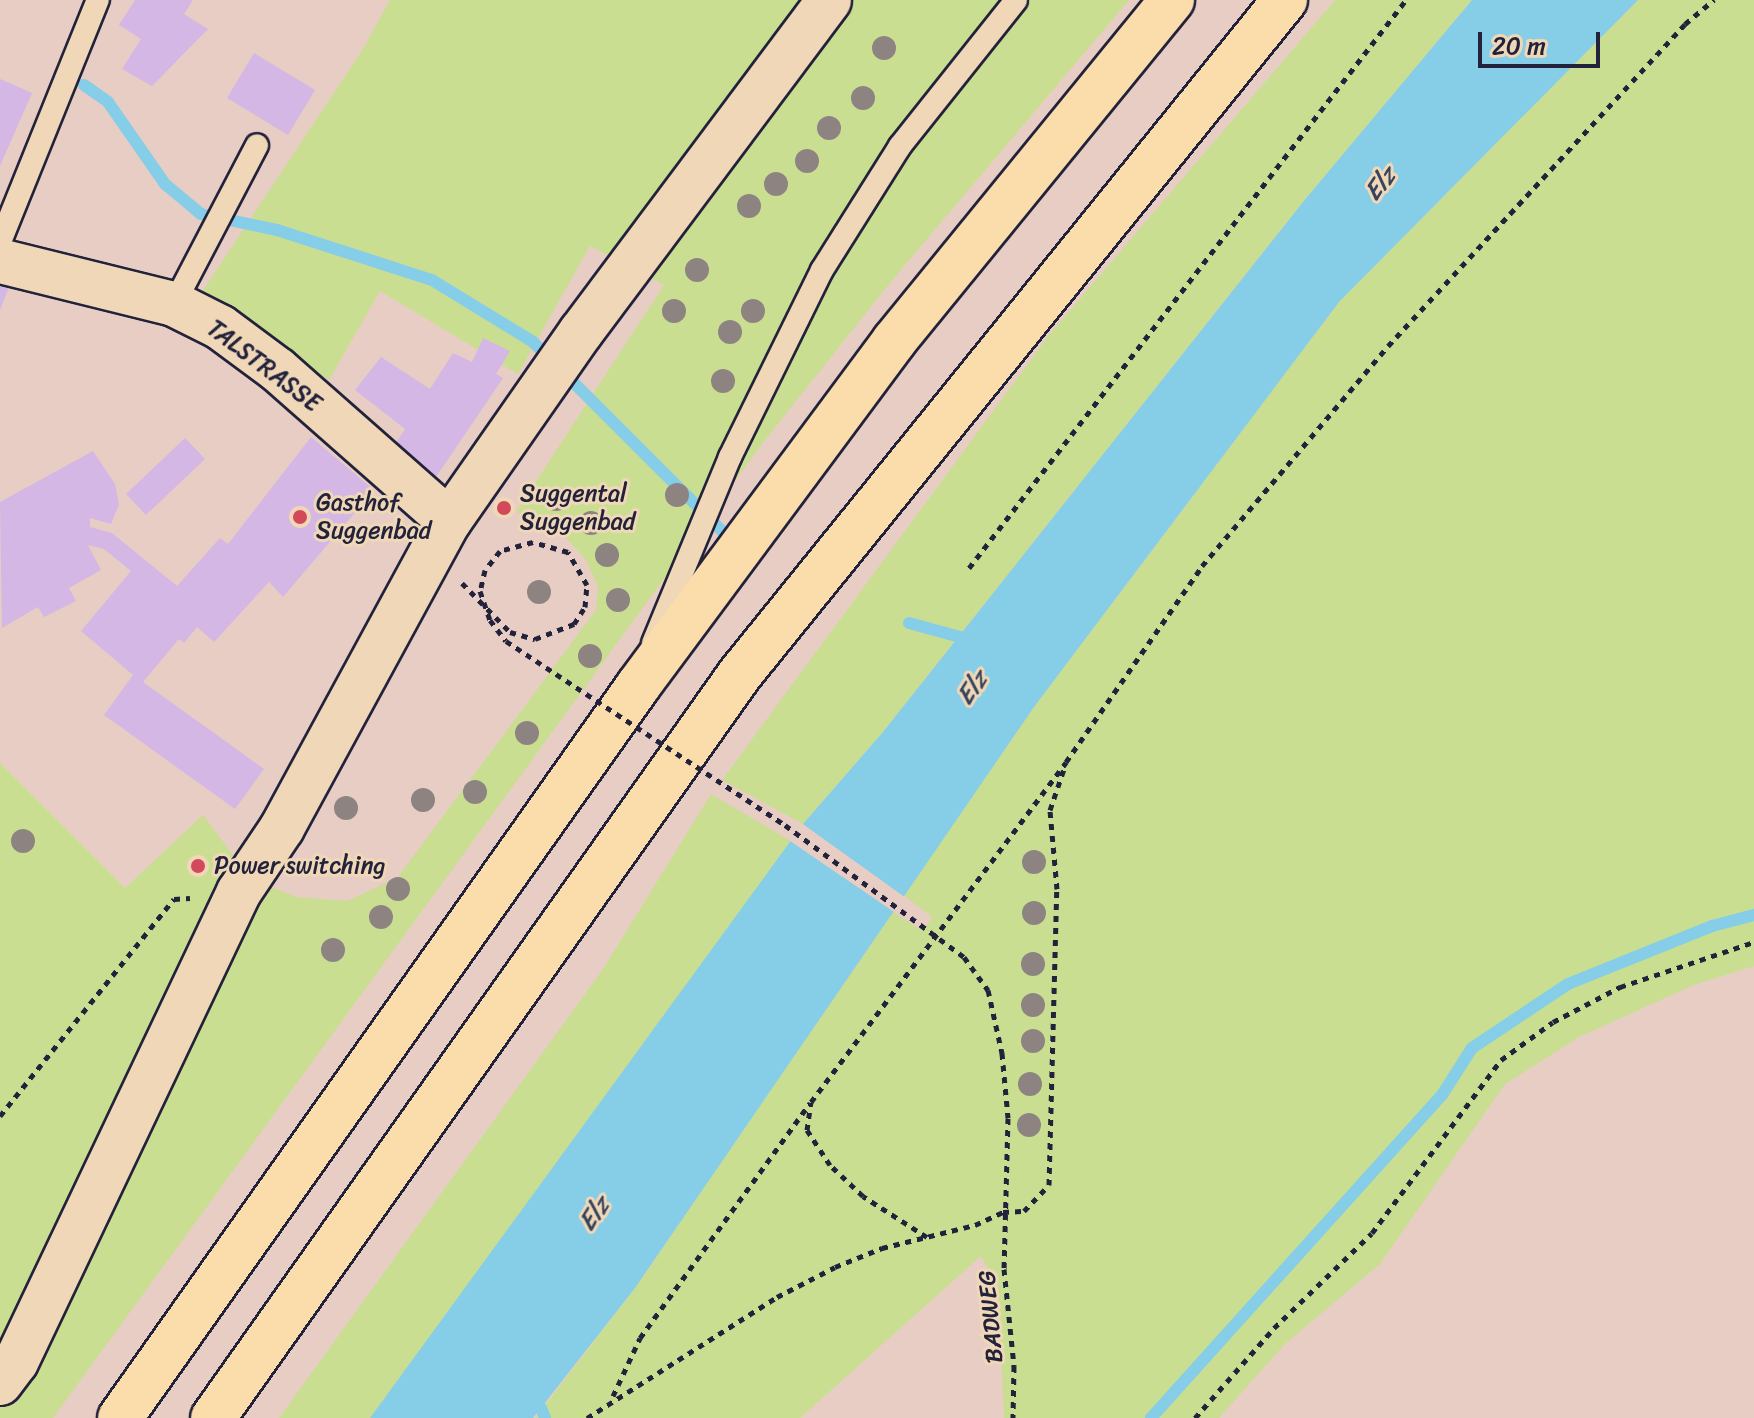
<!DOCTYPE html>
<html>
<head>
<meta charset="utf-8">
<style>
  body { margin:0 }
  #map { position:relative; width:1754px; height:1418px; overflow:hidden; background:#e7cdc4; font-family:Sriracha,sans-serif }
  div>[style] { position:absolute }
  .green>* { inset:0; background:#cade92 }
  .water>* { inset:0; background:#86cde7 }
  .pier>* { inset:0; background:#e7cdc4 }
  .stream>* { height:12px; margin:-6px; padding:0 6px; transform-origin:6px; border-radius:6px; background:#86cde7 }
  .building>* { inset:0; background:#d4b7e4 }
  .path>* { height:5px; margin-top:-2.5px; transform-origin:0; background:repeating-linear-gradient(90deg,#22223b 0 6px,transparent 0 12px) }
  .roads { filter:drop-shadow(2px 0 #22223b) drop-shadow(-2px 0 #22223b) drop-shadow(0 2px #22223b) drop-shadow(0 -2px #22223b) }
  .service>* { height:22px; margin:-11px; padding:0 11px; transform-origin:11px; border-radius:11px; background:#efd7b7 }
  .minor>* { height:44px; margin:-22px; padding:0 22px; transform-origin:22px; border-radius:22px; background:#efd7b7 }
  .tertiary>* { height:44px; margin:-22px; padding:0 22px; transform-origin:22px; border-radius:22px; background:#efd7b7 }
  .trunk>* { height:44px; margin:-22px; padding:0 22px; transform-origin:22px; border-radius:22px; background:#fbddab }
  .path-bridge>* { height:5px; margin-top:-2.5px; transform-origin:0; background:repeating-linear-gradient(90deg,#22223b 0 6px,transparent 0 12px) }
  .trees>* { width:24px; height:24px; margin:-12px; border-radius:50%; background:#8d8482 }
  .dots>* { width:22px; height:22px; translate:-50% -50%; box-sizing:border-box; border:4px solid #efd7b7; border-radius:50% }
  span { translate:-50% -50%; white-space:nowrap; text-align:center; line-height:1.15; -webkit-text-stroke:6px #efd7b7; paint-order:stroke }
  .street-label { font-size:24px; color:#22223b }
  .poi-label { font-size:24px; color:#22223b }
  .left { translate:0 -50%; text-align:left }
  .water-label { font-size:26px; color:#36445d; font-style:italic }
  .scale { position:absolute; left:1478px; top:32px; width:122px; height:36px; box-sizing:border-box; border:4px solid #22223b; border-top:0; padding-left:10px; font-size:24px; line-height:28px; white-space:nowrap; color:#22223b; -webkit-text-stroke:6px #efd7b7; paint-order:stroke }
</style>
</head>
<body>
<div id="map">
  <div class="green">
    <i style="clip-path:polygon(390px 0,1129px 0,889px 284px,762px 444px,53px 1418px,0 1418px,0 763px,125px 888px,203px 815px,251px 879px,296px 897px,348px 901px,398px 877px,596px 610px,598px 587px,586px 560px,568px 540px,516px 512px,664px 285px,590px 246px,518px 374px,380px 291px,329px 380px,202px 292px,363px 49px)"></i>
    <i style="clip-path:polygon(1335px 0,1472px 0,1303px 202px,883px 732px,803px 824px,722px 780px,1049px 335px)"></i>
    <i style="clip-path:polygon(1638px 0,1754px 0,1754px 966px,1694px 985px,1579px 1037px,1505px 1084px,1380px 1264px,1285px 1344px,1219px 1418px,1004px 1418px,998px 1286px,981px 1256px,800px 1418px,535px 1418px,635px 1288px,893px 912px,923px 931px,932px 917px,903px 895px,1034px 707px,1339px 302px)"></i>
    <i style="clip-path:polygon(711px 794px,794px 843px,370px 1418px,279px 1418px,603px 969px)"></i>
  </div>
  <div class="water">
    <i style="clip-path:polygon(1472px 0,1638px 0,1339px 302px,1034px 707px,635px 1288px,533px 1418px,370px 1418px,803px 824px,883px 732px,1303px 202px)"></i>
  </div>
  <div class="pier">
    <i style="clip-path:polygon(800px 822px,906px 898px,897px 914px,790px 841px)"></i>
  </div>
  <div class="stream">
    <i style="left:84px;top:85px;width:29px;rotate:35deg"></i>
    <i style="left:108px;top:102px;width:100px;rotate:55.2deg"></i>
    <i style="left:165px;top:184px;width:47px;rotate:39.8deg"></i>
    <i style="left:201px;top:214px;width:78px;rotate:11.9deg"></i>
    <i style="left:277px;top:230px;width:163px;rotate:17.9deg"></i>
    <i style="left:432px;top:280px;width:119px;rotate:31.5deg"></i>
    <i style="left:533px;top:342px;width:269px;rotate:45deg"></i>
    <i style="left:909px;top:623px;width:68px;rotate:15.3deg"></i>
    <i style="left:541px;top:1408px;width:11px;rotate:68deg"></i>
    <i style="left:1151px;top:1418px;width:435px;rotate:-48deg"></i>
    <i style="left:1442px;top:1095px;width:56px;rotate:-57.4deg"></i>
    <i style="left:1472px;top:1048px;width:115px;rotate:-33.7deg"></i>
    <i style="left:1568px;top:984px;width:155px;rotate:-21.9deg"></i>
    <i style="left:1712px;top:926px;width:43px;rotate:-14.7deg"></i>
  </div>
  <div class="building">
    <i style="clip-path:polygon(135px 0,193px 0,184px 14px,208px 29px,152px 86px,122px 69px,141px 39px,119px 25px)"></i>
    <i style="clip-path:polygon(254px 53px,315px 90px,288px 135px,227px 98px)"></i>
    <i style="clip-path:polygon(0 79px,32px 93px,0 166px)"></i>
    <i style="clip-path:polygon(0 280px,10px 284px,0 310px)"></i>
    <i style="clip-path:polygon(483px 338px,510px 351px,496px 374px,503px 378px,436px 477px,393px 448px,405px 429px,355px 390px,381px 357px,430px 389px,453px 353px,472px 362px)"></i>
    <i style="clip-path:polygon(311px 437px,374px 490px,283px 597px,269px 582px,214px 642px,197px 627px,184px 643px,179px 639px,143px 682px,264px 769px,235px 809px,104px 715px,133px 675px,81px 631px,131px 571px,104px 549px,88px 545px,101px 570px,69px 588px,76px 601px,44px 617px,38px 607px,2px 628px,0 502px,93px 451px,115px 484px,119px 504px,111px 524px,90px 518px,90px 527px,112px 533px,177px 586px,220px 538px,228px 544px)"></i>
    <i style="clip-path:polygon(185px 438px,205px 459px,146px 515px,126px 494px)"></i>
    <i style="clip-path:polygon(202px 860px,205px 869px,193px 871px,190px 863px)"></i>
  </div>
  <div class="path">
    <i style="left:969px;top:568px;width:717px;rotate:-52.43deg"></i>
    <i style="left:462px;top:583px;width:69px;rotate:45.6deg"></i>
    <i style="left:510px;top:632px;width:26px;rotate:16deg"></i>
    <i style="left:535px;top:639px;width:42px;rotate:-21deg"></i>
    <i style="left:574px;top:624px;width:20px;rotate:-57deg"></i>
    <i style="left:585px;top:607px;width:22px;rotate:-85deg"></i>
    <i style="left:587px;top:585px;width:38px;rotate:-120deg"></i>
    <i style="left:568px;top:552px;width:36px;rotate:-164deg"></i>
    <i style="left:533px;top:542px;width:34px;rotate:165deg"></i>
    <i style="left:0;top:1116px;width:278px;rotate:-51.3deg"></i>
    <i style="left:174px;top:899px;width:16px;rotate:-4deg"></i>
    <i style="left:1008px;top:1118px;width:151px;rotate:91.5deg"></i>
    <i style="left:1004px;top:1269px;width:98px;rotate:84.1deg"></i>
    <i style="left:1014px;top:1366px;width:52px;rotate:91.1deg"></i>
    <i style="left:927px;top:1237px;width:76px;rotate:-147.4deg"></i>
    <i style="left:863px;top:1196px;width:45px;rotate:-136.8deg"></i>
    <i style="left:830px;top:1165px;width:42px;rotate:-123.3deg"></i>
    <i style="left:807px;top:1130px;width:28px;rotate:-82deg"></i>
    <i style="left:811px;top:1102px;width:425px;rotate:-53.1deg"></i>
    <i style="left:1066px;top:762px;width:239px;rotate:-55.2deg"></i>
    <i style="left:1202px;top:566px;width:288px;rotate:-49.8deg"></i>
    <i style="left:1388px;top:346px;width:438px;rotate:-47.3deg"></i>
    <i style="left:1685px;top:24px;width:38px;rotate:-40deg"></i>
    <i style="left:613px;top:1396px;width:64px;rotate:-65deg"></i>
    <i style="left:640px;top:1338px;width:290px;rotate:-54.1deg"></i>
    <i style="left:587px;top:1418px;width:225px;rotate:-32.5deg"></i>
    <i style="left:777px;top:1297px;width:65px;rotate:-27.3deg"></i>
    <i style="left:835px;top:1267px;width:51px;rotate:-22deg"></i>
    <i style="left:882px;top:1248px;width:96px;rotate:-13.9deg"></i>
    <i style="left:975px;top:1225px;width:31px;rotate:-25deg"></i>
    <i style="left:1003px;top:1212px;width:21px;rotate:-3deg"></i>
    <i style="left:1024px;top:1211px;width:36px;rotate:-46deg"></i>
    <i style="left:1049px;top:1185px;width:296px;rotate:-88.5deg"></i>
    <i style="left:1057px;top:889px;width:79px;rotate:-95.1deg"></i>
    <i style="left:1050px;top:810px;width:46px;rotate:-71.2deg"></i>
    <i style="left:1195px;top:1418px;width:120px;rotate:-48.7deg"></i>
    <i style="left:1274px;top:1328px;width:136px;rotate:-44.1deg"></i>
    <i style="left:1372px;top:1233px;width:216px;rotate:-53.3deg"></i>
    <i style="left:1501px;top:1060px;width:64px;rotate:-36.2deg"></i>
    <i style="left:1553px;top:1022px;width:76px;rotate:-27.6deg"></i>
    <i style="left:1620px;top:987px;width:141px;rotate:-18.6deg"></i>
  </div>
  <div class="roads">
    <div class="service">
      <i style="left:0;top:242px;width:261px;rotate:-68deg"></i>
      <i style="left:174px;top:304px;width:179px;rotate:-62.4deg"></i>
      <i style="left:653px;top:643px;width:201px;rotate:-67.5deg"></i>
      <i style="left:730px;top:457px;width:208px;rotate:-63.8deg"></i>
      <i style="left:822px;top:270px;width:146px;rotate:-57.8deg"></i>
      <i style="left:900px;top:146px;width:186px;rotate:-51.5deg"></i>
    </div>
    <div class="minor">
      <i style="left:0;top:261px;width:179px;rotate:13.9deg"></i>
      <i style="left:174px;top:304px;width:51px;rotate:26.6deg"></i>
      <i style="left:220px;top:327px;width:72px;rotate:36.6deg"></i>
      <i style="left:278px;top:370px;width:228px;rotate:41.4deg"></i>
    </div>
    <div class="tertiary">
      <i style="left:0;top:1383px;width:26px;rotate:-53deg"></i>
      <i style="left:16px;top:1362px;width:520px;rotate:-64.62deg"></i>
      <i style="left:239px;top:892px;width:77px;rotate:-56.1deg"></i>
      <i style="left:282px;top:828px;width:349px;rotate:-61.5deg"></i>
      <i style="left:449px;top:521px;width:231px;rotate:-55.1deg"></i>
      <i style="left:581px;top:332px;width:414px;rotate:-53.2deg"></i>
    </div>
    <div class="trunk">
      <i style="left:120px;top:1418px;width:897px;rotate:-54.71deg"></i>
      <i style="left:638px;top:686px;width:430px;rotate:-53.4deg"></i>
      <i style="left:894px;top:341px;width:440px;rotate:-50.8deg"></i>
      <i style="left:213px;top:1418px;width:912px;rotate:-54.69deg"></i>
      <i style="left:740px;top:674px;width:867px;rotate:-51.04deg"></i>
    </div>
  </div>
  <div class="path-bridge">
    <i style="left:500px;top:551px;width:24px;rotate:128deg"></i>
    <i style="left:485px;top:570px;width:22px;rotate:103deg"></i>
    <i style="left:480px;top:591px;width:31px;rotate:71deg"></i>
    <i style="left:490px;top:620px;width:26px;rotate:53deg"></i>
    <i style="left:506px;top:641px;width:334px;rotate:33.4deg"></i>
    <i style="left:785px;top:825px;width:222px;rotate:36.4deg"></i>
    <i style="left:964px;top:957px;width:41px;rotate:54deg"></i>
    <i style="left:988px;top:990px;width:65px;rotate:77.5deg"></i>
    <i style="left:1002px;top:1053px;width:65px;rotate:84.7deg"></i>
  </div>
  <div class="trees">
    <i style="left:884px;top:48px"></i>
    <i style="left:863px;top:98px"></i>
    <i style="left:829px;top:128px"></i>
    <i style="left:807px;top:161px"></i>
    <i style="left:776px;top:184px"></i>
    <i style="left:749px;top:206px"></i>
    <i style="left:697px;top:270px"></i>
    <i style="left:674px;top:311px"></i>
    <i style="left:753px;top:311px"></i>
    <i style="left:730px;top:332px"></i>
    <i style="left:723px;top:381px"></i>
    <i style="left:677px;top:495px"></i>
    <i style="left:556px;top:499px"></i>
    <i style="left:591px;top:523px"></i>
    <i style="left:607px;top:555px"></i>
    <i style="left:539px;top:592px"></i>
    <i style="left:618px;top:600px"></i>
    <i style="left:590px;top:656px"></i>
    <i style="left:527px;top:733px"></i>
    <i style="left:475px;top:792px"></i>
    <i style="left:423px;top:800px"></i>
    <i style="left:346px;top:808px"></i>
    <i style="left:23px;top:841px"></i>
    <i style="left:1034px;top:862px"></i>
    <i style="left:398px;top:889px"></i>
    <i style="left:1034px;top:913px"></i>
    <i style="left:381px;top:917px"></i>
    <i style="left:333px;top:950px"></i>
    <i style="left:1033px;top:964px"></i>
    <i style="left:1033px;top:1005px"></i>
    <i style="left:1033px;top:1041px"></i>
    <i style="left:1030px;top:1084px"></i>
    <i style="left:1029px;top:1125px"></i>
  </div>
  <div class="dots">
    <i style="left:504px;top:508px;background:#d1495b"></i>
    <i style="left:300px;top:517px;background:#d1495b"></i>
    <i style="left:198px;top:866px;background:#d1495b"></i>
  </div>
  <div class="street-label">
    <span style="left:264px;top:366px;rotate:37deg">TALSTRASSE</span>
    <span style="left:991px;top:1317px;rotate:-95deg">BADWEG</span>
  </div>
  <div class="poi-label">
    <span class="left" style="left:520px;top:508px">Suggental<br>Suggenbad</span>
    <span class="left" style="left:316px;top:517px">Gasthof<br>Suggenbad</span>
    <span class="left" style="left:214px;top:866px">Power switching</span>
  </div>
  <div class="water-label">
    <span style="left:1380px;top:184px;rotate:-51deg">Elz</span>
    <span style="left:972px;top:688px;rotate:-54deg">Elz</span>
    <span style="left:594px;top:1214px;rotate:-54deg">Elz</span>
  </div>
  <div class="scale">20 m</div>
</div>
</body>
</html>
